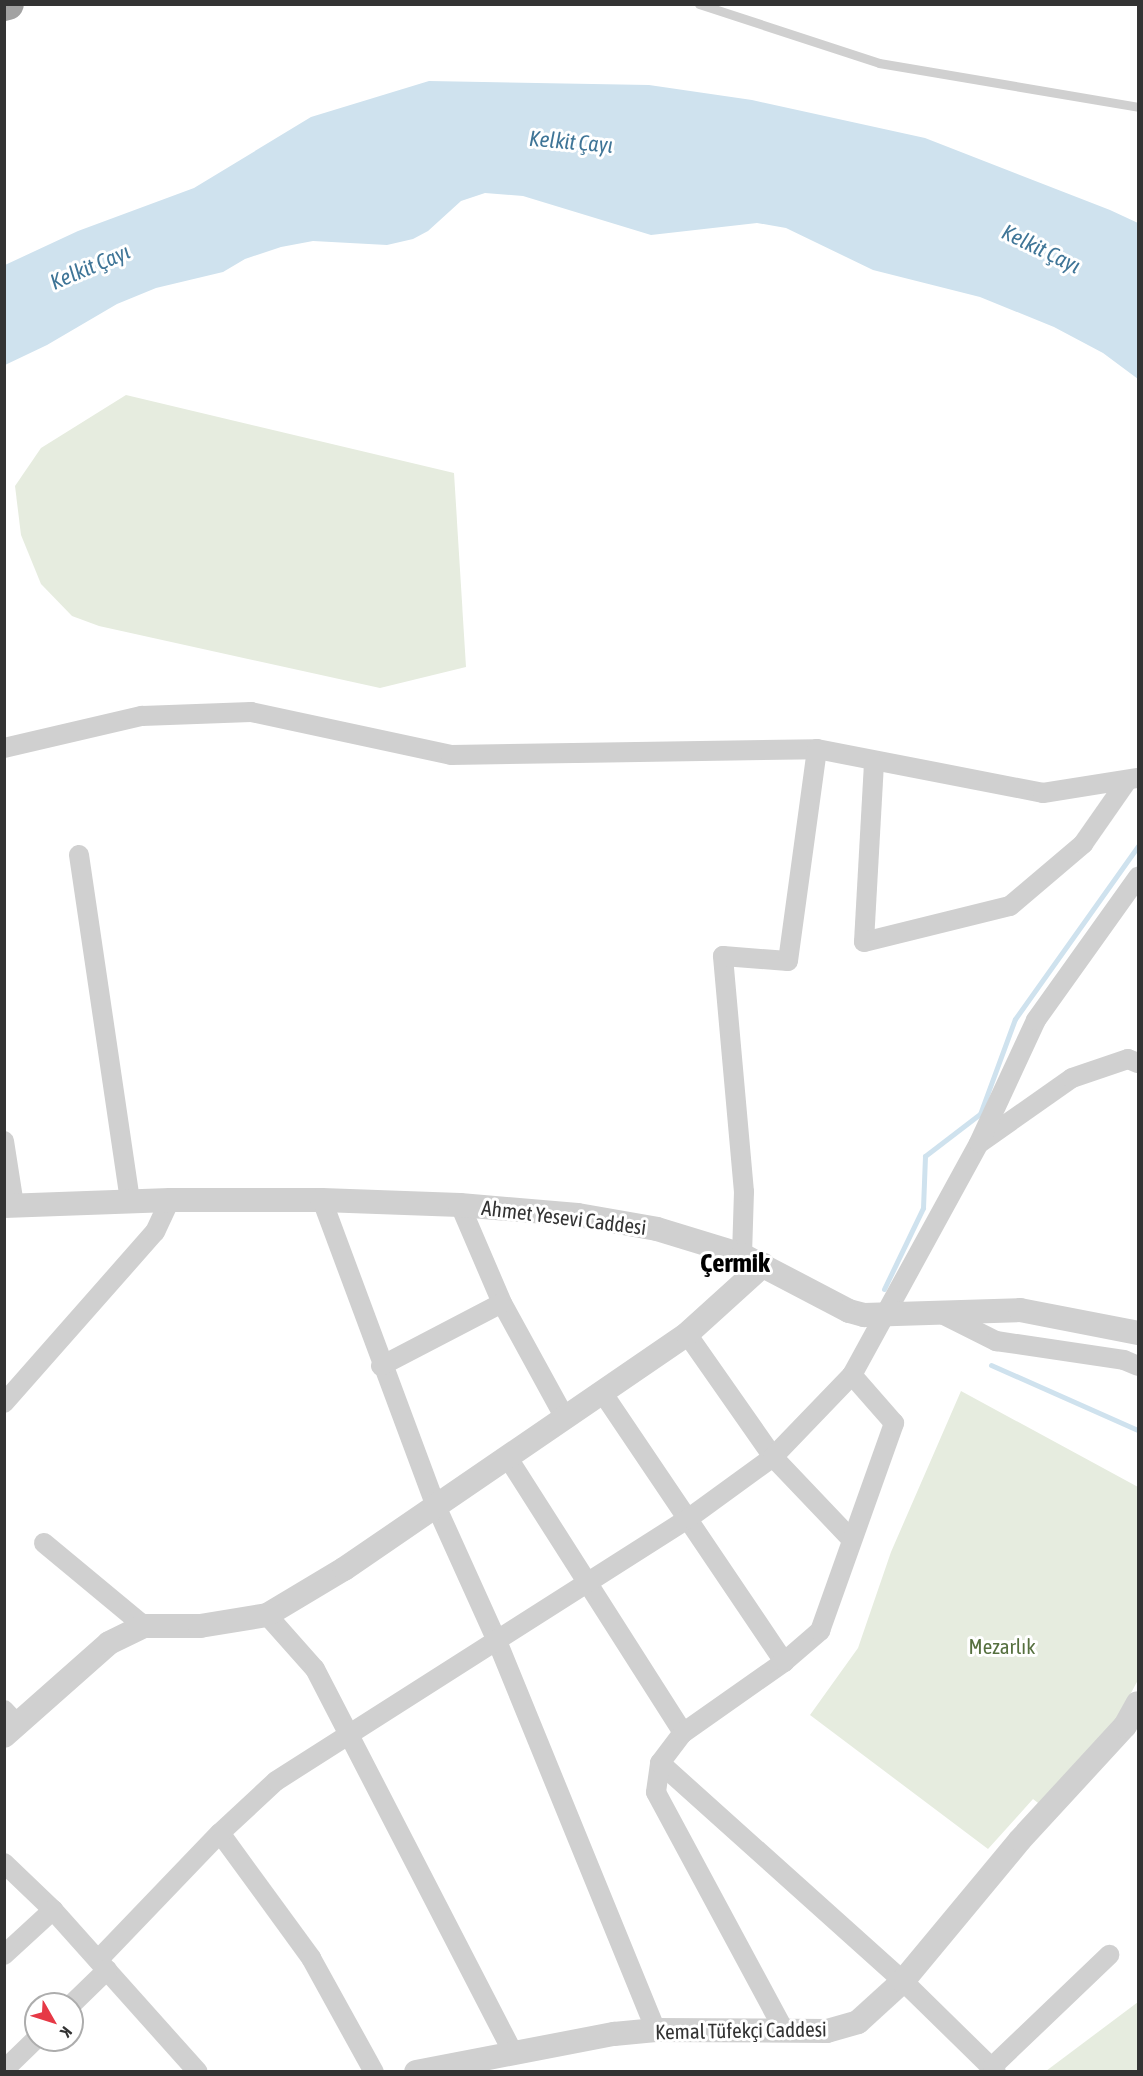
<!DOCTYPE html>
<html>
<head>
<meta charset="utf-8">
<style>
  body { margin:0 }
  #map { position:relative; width:1143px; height:2076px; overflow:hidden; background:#fff; font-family:"Asap Condensed",sans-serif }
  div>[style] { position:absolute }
  .green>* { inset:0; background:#e6ecdf }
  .water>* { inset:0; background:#cfe2ee }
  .stream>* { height:5px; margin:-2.5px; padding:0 2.5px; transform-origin:2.5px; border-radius:2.5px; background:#cfe2ee }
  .service>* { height:9px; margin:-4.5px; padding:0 4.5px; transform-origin:4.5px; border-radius:4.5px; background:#d0d0d0 }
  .minor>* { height:20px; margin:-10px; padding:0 10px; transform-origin:10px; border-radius:10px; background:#d0d0d0 }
  .tertiary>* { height:24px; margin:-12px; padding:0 12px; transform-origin:12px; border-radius:12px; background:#d0d0d0 }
  .trunk>* { height:32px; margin:-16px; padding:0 16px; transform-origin:16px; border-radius:16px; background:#a2a2a2 }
  span { translate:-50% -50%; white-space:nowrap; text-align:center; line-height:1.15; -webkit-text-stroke:6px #fff; paint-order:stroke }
  .street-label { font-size:21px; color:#333 }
  .park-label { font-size:21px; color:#56703f }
  .water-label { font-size:22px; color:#3f7597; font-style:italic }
  .district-label { font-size:27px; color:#000; font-weight:700 }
  .frame { position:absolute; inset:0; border:6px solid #333; pointer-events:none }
  .north { position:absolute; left:24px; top:1992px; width:60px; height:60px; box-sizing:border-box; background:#fff; border:2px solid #adadad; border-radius:50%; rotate:129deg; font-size:16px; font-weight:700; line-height:24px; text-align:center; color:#333 }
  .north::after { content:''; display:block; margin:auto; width:21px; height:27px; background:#e63946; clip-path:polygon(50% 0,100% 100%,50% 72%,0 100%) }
</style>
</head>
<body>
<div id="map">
  <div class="green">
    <i style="clip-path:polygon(126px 395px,454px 473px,466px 667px,380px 688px,99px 626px,72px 616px,41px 584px,21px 535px,15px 486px,41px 448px)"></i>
    <i style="clip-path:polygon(961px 1391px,1138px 1487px,1138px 1680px,1111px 1730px,1042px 1806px,1033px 1799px,988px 1849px,810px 1715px,858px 1648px,891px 1552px)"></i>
    <i style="clip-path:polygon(1138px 2002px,1138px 2071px,1046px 2071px)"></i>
  </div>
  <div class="water">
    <i style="clip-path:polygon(429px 81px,649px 85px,752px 100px,925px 138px,1110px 210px,1138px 223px,1138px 379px,1103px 353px,1054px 327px,980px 297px,873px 270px,786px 228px,757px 223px,651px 235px,523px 196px,485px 193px,461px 201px,428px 231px,413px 239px,387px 245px,313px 241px,281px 247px,245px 259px,223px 272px,156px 288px,117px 304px,47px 345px,5px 365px,5px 265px,78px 231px,194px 188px,311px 117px)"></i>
  </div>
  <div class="stream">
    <i style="left:884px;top:1289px;width:90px;rotate:-64.3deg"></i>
    <i style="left:923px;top:1208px;width:52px;rotate:-87.8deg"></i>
    <i style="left:925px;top:1156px;width:69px;rotate:-37.4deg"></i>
    <i style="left:980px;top:1114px;width:101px;rotate:-69.8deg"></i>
    <i style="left:1015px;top:1019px;width:212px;rotate:-54.6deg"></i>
    <i style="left:991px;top:1365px;width:161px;rotate:23.9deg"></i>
  </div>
  <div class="service">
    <i style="left:699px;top:4px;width:189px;rotate:18.1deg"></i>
    <i style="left:879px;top:63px;width:263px;rotate:9.6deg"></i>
  </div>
  <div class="minor">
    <i style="left:4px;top:748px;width:142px;rotate:-13.1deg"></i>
    <i style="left:142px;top:716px;width:109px;rotate:-2.1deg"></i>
    <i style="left:251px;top:712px;width:205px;rotate:12.1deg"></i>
    <i style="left:451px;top:755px;width:366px;rotate:-0.9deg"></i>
    <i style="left:817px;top:749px;width:230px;rotate:11deg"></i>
    <i style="left:1043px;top:793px;width:96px;rotate:-9deg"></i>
    <i style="left:874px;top:763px;width:179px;rotate:93.2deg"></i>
    <i style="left:864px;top:942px;width:150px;rotate:-13.9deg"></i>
    <i style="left:1010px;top:906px;width:96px;rotate:-40.3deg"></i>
    <i style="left:1083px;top:844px;width:77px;rotate:-55.1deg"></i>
    <i style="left:79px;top:855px;width:350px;rotate:81.6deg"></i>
    <i style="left:4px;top:1141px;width:65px;rotate:81.1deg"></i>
    <i style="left:981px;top:1142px;width:111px;rotate:-35.1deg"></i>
    <i style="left:1072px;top:1078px;width:59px;rotate:-18.7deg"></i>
    <i style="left:1128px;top:1059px;width:11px;rotate:22deg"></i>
    <i style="left:322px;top:1200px;width:327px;rotate:69.6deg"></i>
    <i style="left:436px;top:1506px;width:148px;rotate:65.7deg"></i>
    <i style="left:497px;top:1641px;width:420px;rotate:67.8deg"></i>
    <i style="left:460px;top:1205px;width:107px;rotate:66.8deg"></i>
    <i style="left:502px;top:1303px;width:131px;rotate:61.3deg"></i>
    <i style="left:742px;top:1255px;width:63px;rotate:-88.2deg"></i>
    <i style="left:744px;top:1192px;width:237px;rotate:-95.1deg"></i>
    <i style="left:723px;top:956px;width:65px;rotate:4.4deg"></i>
    <i style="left:788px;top:961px;width:214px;rotate:-82.2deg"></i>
    <i style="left:940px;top:1313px;width:63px;rotate:26.6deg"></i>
    <i style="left:996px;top:1341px;width:129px;rotate:8.4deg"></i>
    <i style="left:1124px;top:1360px;width:15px;rotate:23deg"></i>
    <i style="left:687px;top:1334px;width:150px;rotate:55deg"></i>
    <i style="left:773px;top:1457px;width:113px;rotate:46.4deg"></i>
    <i style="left:381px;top:1366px;width:136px;rotate:-27.5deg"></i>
    <i style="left:602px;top:1392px;width:326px;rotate:56deg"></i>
    <i style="left:4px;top:1403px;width:228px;rotate:-48.6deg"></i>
    <i style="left:155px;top:1232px;width:35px;rotate:-65deg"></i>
    <i style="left:508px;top:1458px;width:326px;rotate:57.5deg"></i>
    <i style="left:44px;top:1543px;width:130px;rotate:39.7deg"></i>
    <i style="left:267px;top:1615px;width:72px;rotate:48.4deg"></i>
    <i style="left:315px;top:1669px;width:431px;rotate:62.7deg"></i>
    <i style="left:4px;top:1710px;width:21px;rotate:47deg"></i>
    <i style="left:660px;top:1763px;width:326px;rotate:41.9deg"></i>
    <i style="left:903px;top:1981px;width:130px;rotate:44.4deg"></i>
    <i style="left:220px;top:1833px;width:155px;rotate:53.9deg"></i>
    <i style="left:311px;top:1958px;width:130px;rotate:61.1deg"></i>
    <i style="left:4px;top:1863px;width:68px;rotate:43.8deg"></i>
    <i style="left:53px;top:1910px;width:217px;rotate:48.2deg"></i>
    <i style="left:4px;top:1955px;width:67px;rotate:-42.6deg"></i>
    <i style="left:98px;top:1960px;width:176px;rotate:-46.2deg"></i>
    <i style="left:220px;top:1833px;width:76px;rotate:-42.9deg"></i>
    <i style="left:276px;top:1781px;width:490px;rotate:-32.5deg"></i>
    <i style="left:689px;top:1518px;width:104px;rotate:-36deg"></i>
    <i style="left:773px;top:1457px;width:114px;rotate:-46.1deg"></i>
    <i style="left:852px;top:1375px;width:264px;rotate:-61.3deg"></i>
    <i style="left:979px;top:1143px;width:136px;rotate:-65.1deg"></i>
    <i style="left:1036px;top:1020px;width:176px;rotate:-54.5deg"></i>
    <i style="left:72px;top:2004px;width:49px;rotate:-44.2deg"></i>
    <i style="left:785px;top:2032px;width:272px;rotate:-118.3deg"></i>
    <i style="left:656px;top:1792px;width:29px;rotate:-82deg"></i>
    <i style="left:660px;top:1763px;width:38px;rotate:-53deg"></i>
    <i style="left:683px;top:1733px;width:123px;rotate:-35.1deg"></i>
    <i style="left:784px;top:1662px;width:48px;rotate:-40.7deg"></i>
    <i style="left:820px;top:1631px;width:221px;rotate:-70.4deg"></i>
    <i style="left:894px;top:1423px;width:64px;rotate:-131.2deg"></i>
    <i style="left:993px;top:2066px;width:161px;rotate:-43.7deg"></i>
    <i style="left:4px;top:2070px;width:45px;rotate:-44.1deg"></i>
  </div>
  <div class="tertiary">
    <i style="left:4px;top:1206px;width:166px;rotate:-2.1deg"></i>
    <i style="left:170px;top:1200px;width:152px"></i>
    <i style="left:322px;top:1200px;width:138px;rotate:2.1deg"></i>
    <i style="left:460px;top:1205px;width:118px;rotate:4.8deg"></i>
    <i style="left:578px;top:1215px;width:80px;rotate:10deg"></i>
    <i style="left:657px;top:1229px;width:89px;rotate:17deg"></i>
    <i style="left:742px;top:1255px;width:121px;rotate:27.6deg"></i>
    <i style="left:849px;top:1311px;width:16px;rotate:15deg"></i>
    <i style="left:864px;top:1315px;width:156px;rotate:-1.8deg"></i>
    <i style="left:1020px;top:1310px;width:120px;rotate:11deg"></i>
    <i style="left:4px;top:1736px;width:140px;rotate:-41.5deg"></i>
    <i style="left:109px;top:1643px;width:39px;rotate:-26deg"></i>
    <i style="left:144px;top:1626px;width:56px"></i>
    <i style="left:200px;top:1626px;width:68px;rotate:-9.3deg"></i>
    <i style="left:267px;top:1615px;width:90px;rotate:-30.9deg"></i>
    <i style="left:344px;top:1569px;width:416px;rotate:-34.4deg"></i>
    <i style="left:687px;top:1334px;width:103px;rotate:-42.2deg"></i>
    <i style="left:416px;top:2072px;width:202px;rotate:-10.9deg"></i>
    <i style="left:614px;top:2034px;width:42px;rotate:-5.4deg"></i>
    <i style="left:656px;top:2030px;width:171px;rotate:0.3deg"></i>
    <i style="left:827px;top:2031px;width:32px;rotate:-16deg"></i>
    <i style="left:858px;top:2022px;width:61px;rotate:-42.3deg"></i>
    <i style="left:903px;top:1981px;width:183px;rotate:-50.3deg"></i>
    <i style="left:1020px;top:1840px;width:155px;rotate:-47.4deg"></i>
    <i style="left:1125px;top:1726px;width:26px;rotate:-61deg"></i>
  </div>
  <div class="trunk">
    <i style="left:4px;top:5px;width:4px;rotate:-14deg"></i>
  </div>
  <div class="street-label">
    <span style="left:564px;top:1217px;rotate:7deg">Ahmet Yesevi Caddesi</span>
    <span style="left:741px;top:2030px;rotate:-1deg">Kemal Tüfekçi Caddesi</span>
  </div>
  <div class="park-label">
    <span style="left:1002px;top:1646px">Mezarlık</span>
  </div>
  <div class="water-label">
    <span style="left:571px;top:142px;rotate:5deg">Kelkit Çayı</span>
    <span style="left:1041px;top:249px;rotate:26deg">Kelkit Çayı</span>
    <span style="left:90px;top:267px;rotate:-23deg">Kelkit Çayı</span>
  </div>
  <div class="district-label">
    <span style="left:735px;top:1263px">Çermik</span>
  </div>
  <div class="frame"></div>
  <div class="north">K</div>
</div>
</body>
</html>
